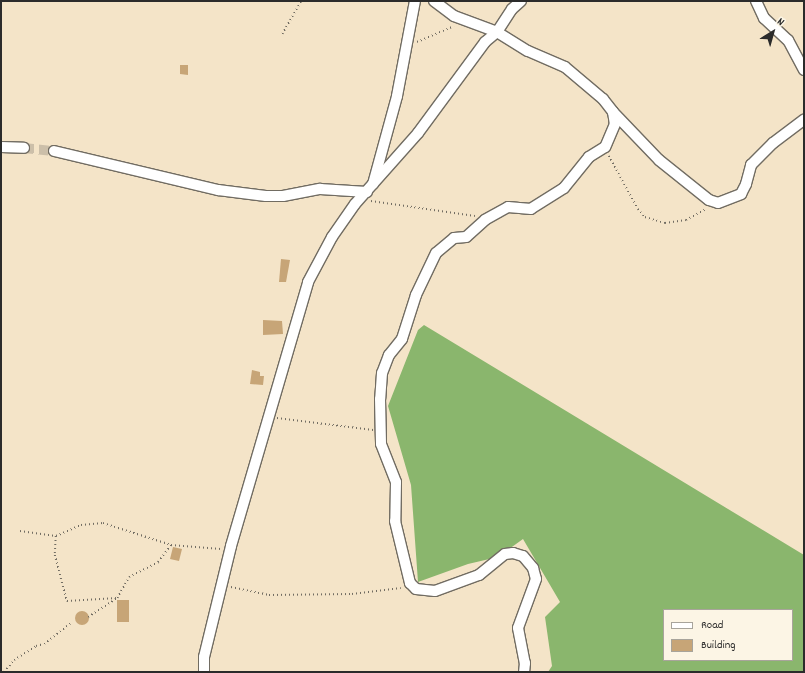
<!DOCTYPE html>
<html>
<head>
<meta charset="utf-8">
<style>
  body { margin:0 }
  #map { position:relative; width:805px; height:673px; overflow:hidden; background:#f4e4c8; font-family:Dekko,sans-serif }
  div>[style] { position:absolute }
  .forest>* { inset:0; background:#8ab66d }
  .building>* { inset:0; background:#c7a577 }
  .round { border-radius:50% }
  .street-tunnel>* { height:10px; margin-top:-5px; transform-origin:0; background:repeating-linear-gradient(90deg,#ccbfa9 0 10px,transparent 0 15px) }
  .path>* { height:1.5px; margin-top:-0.75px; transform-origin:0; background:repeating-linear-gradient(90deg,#716c62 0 1px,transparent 0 4px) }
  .roads { filter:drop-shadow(1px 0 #716c62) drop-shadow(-1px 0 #716c62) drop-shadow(0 1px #716c62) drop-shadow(0 -1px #716c62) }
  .street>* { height:10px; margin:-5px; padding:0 5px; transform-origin:5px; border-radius:5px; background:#fff }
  span { translate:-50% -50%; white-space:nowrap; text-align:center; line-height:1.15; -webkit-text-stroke:4px #fcf5e5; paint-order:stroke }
  .frame { position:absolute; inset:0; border:2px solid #2b2b2b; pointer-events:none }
  .legend { position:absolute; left:663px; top:609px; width:130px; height:52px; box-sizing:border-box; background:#fcf5e5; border:1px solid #a8a49b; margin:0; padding:5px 7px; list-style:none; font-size:12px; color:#2b2b2b }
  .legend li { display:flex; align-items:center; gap:8px; height:20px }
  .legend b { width:20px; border:1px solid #a8a49b }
  .north { position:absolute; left:753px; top:12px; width:40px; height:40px; -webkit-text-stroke:3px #fcf5e5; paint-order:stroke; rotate:37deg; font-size:11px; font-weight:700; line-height:16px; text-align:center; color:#2b2b2b }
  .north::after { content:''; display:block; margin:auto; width:14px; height:18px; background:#2b2b2b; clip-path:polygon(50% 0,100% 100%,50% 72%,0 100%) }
</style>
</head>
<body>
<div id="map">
  <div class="forest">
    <i style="clip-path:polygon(evenodd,424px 325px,804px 555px,804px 672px,548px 672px,552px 666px,545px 617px,560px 602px,523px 539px,498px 557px,468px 564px,418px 582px,411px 485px,388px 406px,418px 330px,424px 325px,664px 610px,792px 610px,792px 660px,664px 660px,664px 610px)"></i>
  </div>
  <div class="building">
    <i style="clip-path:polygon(180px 65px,188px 65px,188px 75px,180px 74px)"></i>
    <i style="clip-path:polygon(281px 259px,290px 260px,286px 282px,279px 282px)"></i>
    <i style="clip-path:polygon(263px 320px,282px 321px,283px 334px,263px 335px)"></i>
    <i style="clip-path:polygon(252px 370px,260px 372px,260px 376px,264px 376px,263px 385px,250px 384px)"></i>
    <i style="clip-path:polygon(173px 547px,182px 549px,179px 561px,170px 559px)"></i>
    <i style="clip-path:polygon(117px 600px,129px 600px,129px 622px,117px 622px)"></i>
    <i class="round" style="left:75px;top:611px;width:14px;height:14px"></i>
  </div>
  <div class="street-tunnel">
    <i style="left:24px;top:148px;width:30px;rotate:6deg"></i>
  </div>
  <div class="path">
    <i style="left:282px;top:34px;width:38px;rotate:-60deg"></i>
    <i style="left:417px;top:42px;width:40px;rotate:-23.4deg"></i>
    <i style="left:609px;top:156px;width:60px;rotate:61.3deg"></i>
    <i style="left:638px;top:209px;width:11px;rotate:49deg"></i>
    <i style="left:645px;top:217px;width:21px;rotate:17deg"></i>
    <i style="left:665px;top:223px;width:21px;rotate:-8deg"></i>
    <i style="left:686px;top:220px;width:23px;rotate:-29deg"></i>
    <i style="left:371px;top:201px;width:105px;rotate:8.2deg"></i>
    <i style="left:277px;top:418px;width:97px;rotate:7.1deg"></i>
    <i style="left:20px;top:531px;width:36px;rotate:8deg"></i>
    <i style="left:56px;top:536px;width:27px;rotate:-24deg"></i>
    <i style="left:81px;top:525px;width:22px;rotate:-5deg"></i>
    <i style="left:103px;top:523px;width:71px;rotate:17.9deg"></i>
    <i style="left:171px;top:545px;width:50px;rotate:4.6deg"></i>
    <i style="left:56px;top:536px;width:19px;rotate:93deg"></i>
    <i style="left:55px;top:555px;width:48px;rotate:75.4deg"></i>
    <i style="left:67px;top:601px;width:50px;rotate:-3.4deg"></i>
    <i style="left:231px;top:587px;width:39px;rotate:12deg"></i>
    <i style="left:269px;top:595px;width:83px;rotate:-0.7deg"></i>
    <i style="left:352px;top:594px;width:49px;rotate:-7deg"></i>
    <i style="left:88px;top:617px;width:35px;rotate:-33deg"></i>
    <i style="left:117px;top:598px;width:24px;rotate:-60deg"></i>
    <i style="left:129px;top:577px;width:33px;rotate:-27deg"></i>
    <i style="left:158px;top:562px;width:21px;rotate:-53deg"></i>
    <i style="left:4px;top:672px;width:16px;rotate:-50deg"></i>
    <i style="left:14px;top:660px;width:26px;rotate:-32deg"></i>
    <i style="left:36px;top:646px;width:8px;rotate:-14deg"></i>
    <i style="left:44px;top:644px;width:34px;rotate:-38deg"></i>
  </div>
  <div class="roads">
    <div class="street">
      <i style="left:434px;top:1px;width:25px;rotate:37deg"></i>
      <i style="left:454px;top:16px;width:46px;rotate:20.4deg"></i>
      <i style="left:497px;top:32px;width:36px;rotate:32deg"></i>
      <i style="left:528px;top:51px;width:40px;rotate:23.4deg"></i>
      <i style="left:565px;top:67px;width:50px;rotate:40.1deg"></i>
      <i style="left:603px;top:99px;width:16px;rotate:52deg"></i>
      <i style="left:613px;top:112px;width:12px;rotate:81deg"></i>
      <i style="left:615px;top:124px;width:25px;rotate:113deg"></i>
      <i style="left:605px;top:147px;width:19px;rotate:148deg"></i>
      <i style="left:589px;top:157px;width:40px;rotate:129deg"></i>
      <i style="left:564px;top:188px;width:39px;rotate:148deg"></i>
      <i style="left:531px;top:209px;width:23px;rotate:-175deg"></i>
      <i style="left:508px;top:207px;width:26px;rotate:151deg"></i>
      <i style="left:485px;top:220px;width:25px;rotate:138deg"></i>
      <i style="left:466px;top:237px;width:12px;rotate:175deg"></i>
      <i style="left:454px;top:238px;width:23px;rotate:140deg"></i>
      <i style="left:436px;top:253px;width:47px;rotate:115.5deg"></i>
      <i style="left:416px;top:295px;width:46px;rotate:107.7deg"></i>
      <i style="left:402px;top:339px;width:21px;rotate:129deg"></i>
      <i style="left:389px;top:355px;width:19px;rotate:111deg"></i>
      <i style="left:382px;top:373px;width:26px;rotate:94deg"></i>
      <i style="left:380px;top:399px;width:45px;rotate:88.7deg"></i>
      <i style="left:381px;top:444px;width:41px;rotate:68.5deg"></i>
      <i style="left:396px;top:482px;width:39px;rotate:91deg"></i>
      <i style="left:395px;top:521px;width:64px;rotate:76.4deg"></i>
      <i style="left:410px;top:583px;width:8px;rotate:45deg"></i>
      <i style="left:416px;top:589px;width:19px;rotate:6deg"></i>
      <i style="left:435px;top:591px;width:47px;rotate:-20deg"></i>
      <i style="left:479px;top:575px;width:33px;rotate:-39deg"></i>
      <i style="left:505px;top:554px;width:8px;rotate:-7deg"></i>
      <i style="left:513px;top:553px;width:10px;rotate:17deg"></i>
      <i style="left:523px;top:556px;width:16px;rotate:50deg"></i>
      <i style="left:533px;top:568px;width:11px;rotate:75deg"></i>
      <i style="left:536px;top:579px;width:52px;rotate:110.2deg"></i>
      <i style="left:518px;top:628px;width:36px;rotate:79deg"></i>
      <i style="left:525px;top:663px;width:9px;rotate:96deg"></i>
      <i style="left:756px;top:1px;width:19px;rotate:65deg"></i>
      <i style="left:764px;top:18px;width:33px;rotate:43deg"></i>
      <i style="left:788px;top:40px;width:34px;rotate:62deg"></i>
      <i style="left:613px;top:112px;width:66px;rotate:46.2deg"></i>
      <i style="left:659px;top:160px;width:64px;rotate:38.7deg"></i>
      <i style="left:709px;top:200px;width:9px;rotate:18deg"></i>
      <i style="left:718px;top:203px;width:25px;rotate:-21deg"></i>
      <i style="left:741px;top:194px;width:11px;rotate:-63deg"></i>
      <i style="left:746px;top:184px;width:20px;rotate:-75deg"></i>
      <i style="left:751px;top:165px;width:31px;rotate:-45deg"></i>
      <i style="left:773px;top:143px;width:39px;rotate:-37deg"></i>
      <i style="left:1px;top:147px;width:23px;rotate:2deg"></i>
      <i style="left:54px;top:151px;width:169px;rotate:13.4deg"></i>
      <i style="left:218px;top:190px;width:48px;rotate:7.1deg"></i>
      <i style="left:266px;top:196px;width:17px"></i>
      <i style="left:283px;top:196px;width:38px;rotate:-11deg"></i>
      <i style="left:320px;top:189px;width:47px;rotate:3.7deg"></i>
      <i style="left:373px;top:184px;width:91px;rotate:-74.7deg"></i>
      <i style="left:397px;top:96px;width:97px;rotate:-79.3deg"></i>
      <i style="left:204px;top:672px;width:15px;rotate:-90deg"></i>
      <i style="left:204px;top:657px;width:114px;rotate:-76.3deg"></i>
      <i style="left:231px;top:546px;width:275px;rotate:-73.7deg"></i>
      <i style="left:308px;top:282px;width:51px;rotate:-61.9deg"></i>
      <i style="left:332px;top:237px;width:40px;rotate:-55.1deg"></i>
      <i style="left:355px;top:204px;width:95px;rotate:-48.4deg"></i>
      <i style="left:418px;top:133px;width:113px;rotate:-53.6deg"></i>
      <i style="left:485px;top:42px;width:16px;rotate:-40deg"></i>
      <i style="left:497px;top:32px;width:27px;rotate:-57deg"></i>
      <i style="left:512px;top:9px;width:12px;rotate:-42deg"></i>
    </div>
  </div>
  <div class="frame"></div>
  <ul class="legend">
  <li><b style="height:5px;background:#fff"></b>Road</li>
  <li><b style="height:11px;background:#c7a577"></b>Building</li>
  </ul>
  <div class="north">N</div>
</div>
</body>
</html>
